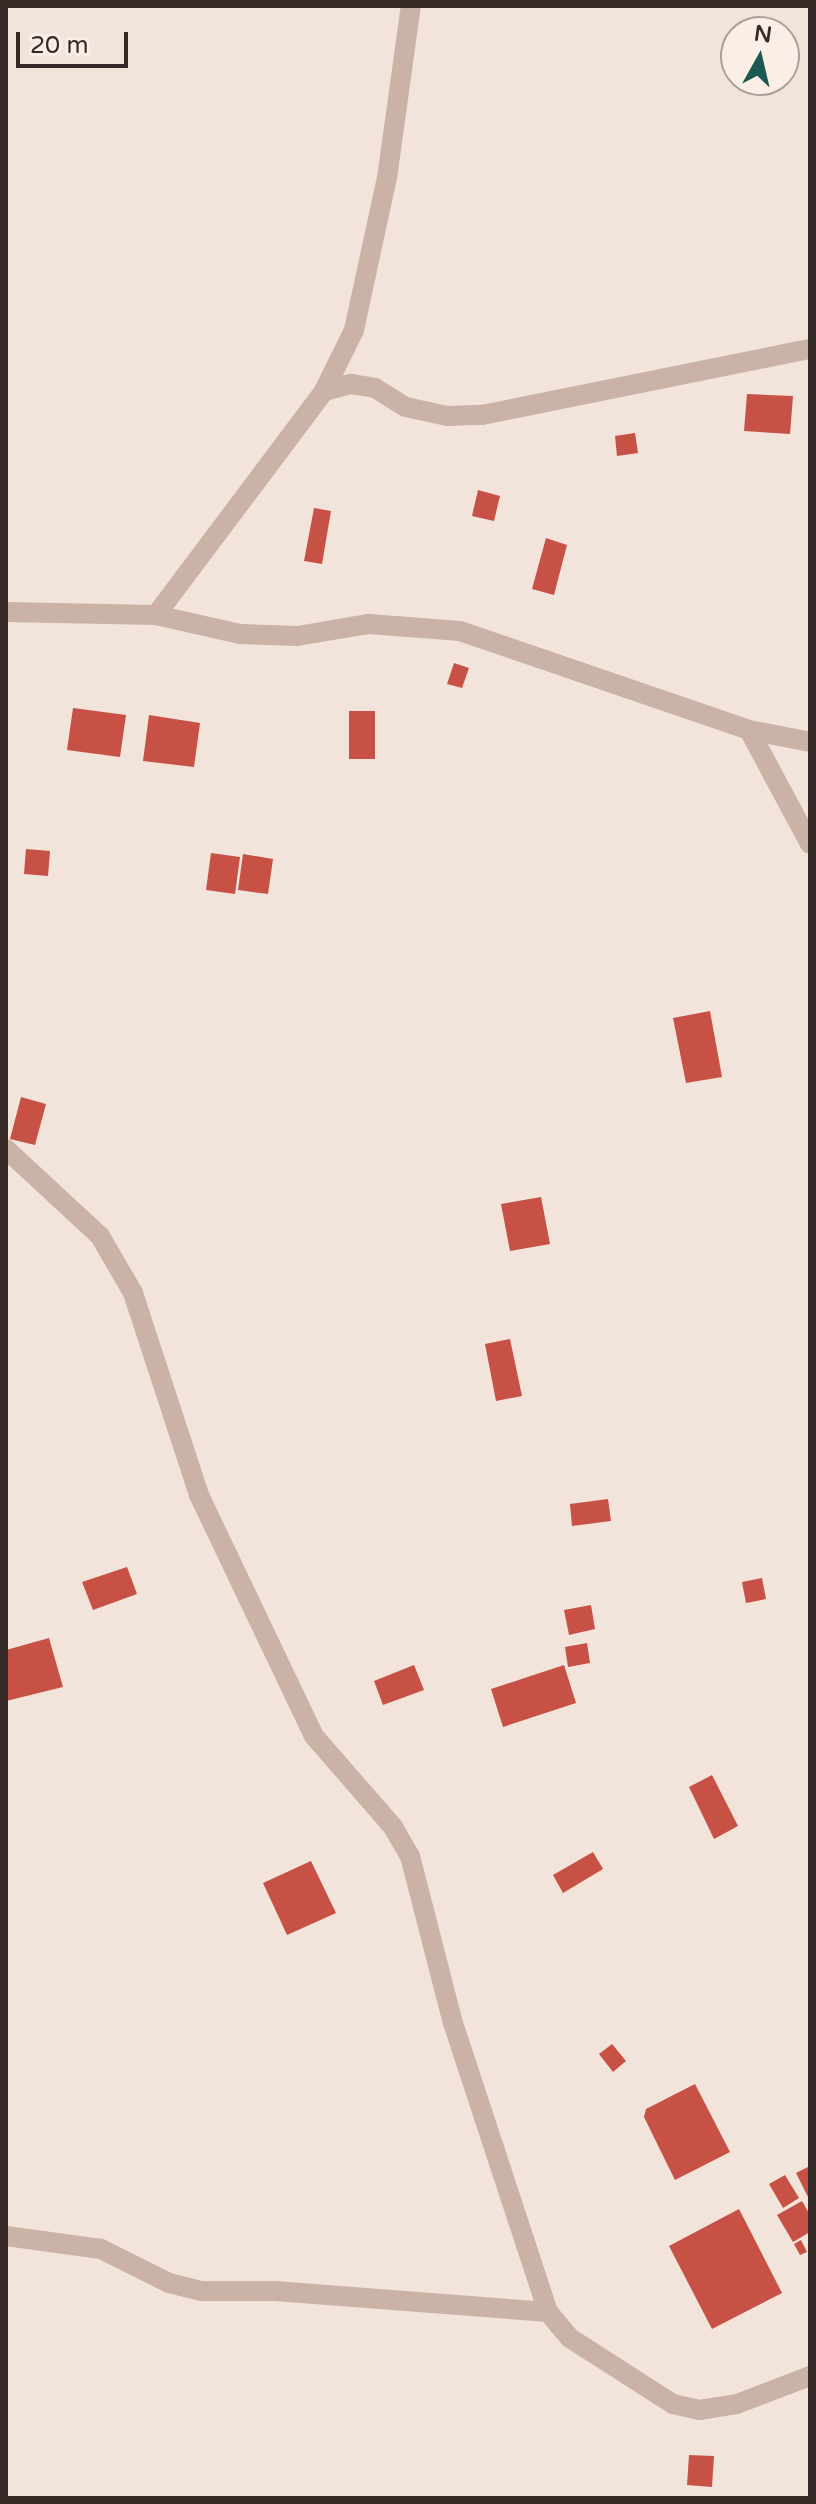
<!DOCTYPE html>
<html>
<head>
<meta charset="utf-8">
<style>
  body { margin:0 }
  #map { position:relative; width:816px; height:2504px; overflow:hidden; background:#f2e4db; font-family:"Varela Round",sans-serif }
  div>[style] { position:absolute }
  .building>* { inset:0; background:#c75144 }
  .minor>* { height:20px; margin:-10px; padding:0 10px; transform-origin:10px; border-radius:10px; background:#cab2a7 }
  span { translate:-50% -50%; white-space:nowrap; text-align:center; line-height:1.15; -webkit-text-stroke:6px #faefe7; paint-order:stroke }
  .frame { position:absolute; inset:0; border:8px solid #362a27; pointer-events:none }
  .north { position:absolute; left:720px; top:16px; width:80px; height:80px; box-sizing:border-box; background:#faefe7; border:2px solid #aca09a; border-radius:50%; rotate:8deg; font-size:22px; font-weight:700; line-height:32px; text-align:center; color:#362a27 }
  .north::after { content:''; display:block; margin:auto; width:28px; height:36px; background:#1d5854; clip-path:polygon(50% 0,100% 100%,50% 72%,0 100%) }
  .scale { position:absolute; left:16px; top:32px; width:112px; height:36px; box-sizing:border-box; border:4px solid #362a27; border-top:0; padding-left:10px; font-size:24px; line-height:28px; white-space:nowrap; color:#362a27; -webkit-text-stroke:6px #faefe7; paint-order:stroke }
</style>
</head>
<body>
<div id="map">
  <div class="building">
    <i style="clip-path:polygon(747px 394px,793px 396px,790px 434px,744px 431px)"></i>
    <i style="clip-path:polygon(635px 433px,638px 453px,617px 456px,615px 436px)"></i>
    <i style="clip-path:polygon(478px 490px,500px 496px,494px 521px,472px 516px)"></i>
    <i style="clip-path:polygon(314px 508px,331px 511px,322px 564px,304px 561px)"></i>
    <i style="clip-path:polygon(546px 538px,567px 545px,554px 595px,532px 589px)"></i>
    <i style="clip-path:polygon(454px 663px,469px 668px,462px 688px,447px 684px)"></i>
    <i style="clip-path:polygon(73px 708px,126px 715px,120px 757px,67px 750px)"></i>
    <i style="clip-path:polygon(349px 711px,375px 711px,375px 759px,349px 759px)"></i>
    <i style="clip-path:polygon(149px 715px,200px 723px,194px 767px,143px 761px)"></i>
    <i style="clip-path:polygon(26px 849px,50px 851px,48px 876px,24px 874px)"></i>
    <i style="clip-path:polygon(211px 853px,240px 857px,235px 894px,206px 890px)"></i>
    <i style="clip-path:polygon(243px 854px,273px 859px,268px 894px,238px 890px)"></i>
    <i style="clip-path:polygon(710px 1011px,722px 1077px,686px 1083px,673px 1018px)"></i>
    <i style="clip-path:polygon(21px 1097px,46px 1104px,35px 1145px,10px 1139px)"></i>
    <i style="clip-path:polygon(541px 1197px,550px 1244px,510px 1251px,501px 1204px)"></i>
    <i style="clip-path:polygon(510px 1339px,522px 1396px,496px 1401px,485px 1344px)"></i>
    <i style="clip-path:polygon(608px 1499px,611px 1521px,572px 1526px,570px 1504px)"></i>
    <i style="clip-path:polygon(127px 1567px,137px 1594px,93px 1610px,82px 1582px)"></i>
    <i style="clip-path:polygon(762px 1578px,766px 1599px,746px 1603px,742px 1582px)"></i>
    <i style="clip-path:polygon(591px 1605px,595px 1629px,569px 1635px,564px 1610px)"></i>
    <i style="clip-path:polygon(49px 1638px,63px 1687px,6px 1701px,6px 1650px)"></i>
    <i style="clip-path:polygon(587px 1643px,590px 1663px,568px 1667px,565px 1647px)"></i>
    <i style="clip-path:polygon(414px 1665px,424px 1690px,383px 1705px,374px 1681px)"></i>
    <i style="clip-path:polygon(564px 1665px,576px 1703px,503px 1727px,491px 1689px)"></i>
    <i style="clip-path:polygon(712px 1775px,738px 1826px,714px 1839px,689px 1787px)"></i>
    <i style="clip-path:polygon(593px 1852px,603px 1869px,563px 1893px,553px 1875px)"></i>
    <i style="clip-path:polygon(311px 1861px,336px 1913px,287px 1935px,263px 1883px)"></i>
    <i style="clip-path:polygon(612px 2044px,626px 2061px,613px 2072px,599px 2054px)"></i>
    <i style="clip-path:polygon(695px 2084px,730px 2152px,675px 2180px,644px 2117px,646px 2109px)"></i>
    <i style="clip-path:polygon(810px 2166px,810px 2201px,796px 2173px)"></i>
    <i style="clip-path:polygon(785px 2175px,799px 2198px,783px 2208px,769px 2184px)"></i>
    <i style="clip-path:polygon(802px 2201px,810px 2215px,810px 2232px,793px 2242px,777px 2215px)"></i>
    <i style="clip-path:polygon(739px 2209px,782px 2293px,712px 2329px,669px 2246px)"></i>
    <i style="clip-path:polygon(801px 2240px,807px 2252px,800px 2255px,794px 2244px)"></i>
    <i style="clip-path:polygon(689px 2455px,714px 2456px,712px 2487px,687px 2485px)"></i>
  </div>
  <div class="minor">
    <i style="left:324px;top:391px;width:28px;rotate:-15deg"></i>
    <i style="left:351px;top:384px;width:24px;rotate:9deg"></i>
    <i style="left:375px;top:388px;width:36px;rotate:32deg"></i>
    <i style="left:406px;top:407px;width:42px;rotate:12.4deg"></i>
    <i style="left:447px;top:416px;width:35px;rotate:-2deg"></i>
    <i style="left:482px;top:415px;width:335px;rotate:-11.4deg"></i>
    <i style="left:6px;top:612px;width:150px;rotate:1.1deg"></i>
    <i style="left:156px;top:615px;width:86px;rotate:12.7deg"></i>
    <i style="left:240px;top:634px;width:57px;rotate:2deg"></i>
    <i style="left:297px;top:636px;width:73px;rotate:-9.5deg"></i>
    <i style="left:369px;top:624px;width:91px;rotate:4.4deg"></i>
    <i style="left:460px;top:631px;width:305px;rotate:18.9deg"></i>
    <i style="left:749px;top:730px;width:62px;rotate:11.1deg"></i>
    <i style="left:156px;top:615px;width:280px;rotate:-53.1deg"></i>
    <i style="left:324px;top:391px;width:68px;rotate:-63.8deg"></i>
    <i style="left:354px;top:330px;width:156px;rotate:-77.8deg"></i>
    <i style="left:387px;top:178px;width:174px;rotate:-82.1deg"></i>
    <i style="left:749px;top:730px;width:129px;rotate:61.8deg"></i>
    <i style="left:6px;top:1149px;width:128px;rotate:42.8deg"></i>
    <i style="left:100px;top:1236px;width:66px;rotate:59.9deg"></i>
    <i style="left:133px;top:1293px;width:213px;rotate:71.9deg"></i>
    <i style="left:199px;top:1495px;width:267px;rotate:64.5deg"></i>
    <i style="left:314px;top:1736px;width:121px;rotate:49deg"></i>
    <i style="left:393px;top:1827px;width:34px;rotate:60deg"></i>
    <i style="left:410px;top:1856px;width:172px;rotate:75.6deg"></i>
    <i style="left:453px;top:2023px;width:304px;rotate:71.8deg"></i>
    <i style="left:548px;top:2312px;width:34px;rotate:50deg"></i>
    <i style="left:570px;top:2338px;width:122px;rotate:32.7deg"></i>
    <i style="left:673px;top:2404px;width:27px;rotate:13deg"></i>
    <i style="left:699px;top:2410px;width:38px;rotate:-9deg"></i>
    <i style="left:737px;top:2404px;width:78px;rotate:-21deg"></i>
    <i style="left:6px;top:2236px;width:96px;rotate:7.8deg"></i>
    <i style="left:101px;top:2249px;width:76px;rotate:26.6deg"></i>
    <i style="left:169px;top:2283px;width:33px;rotate:14deg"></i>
    <i style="left:201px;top:2291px;width:74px"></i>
    <i style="left:275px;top:2291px;width:274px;rotate:4.4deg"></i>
  </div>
  <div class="frame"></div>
  <div class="north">N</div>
  <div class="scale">20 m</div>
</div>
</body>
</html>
